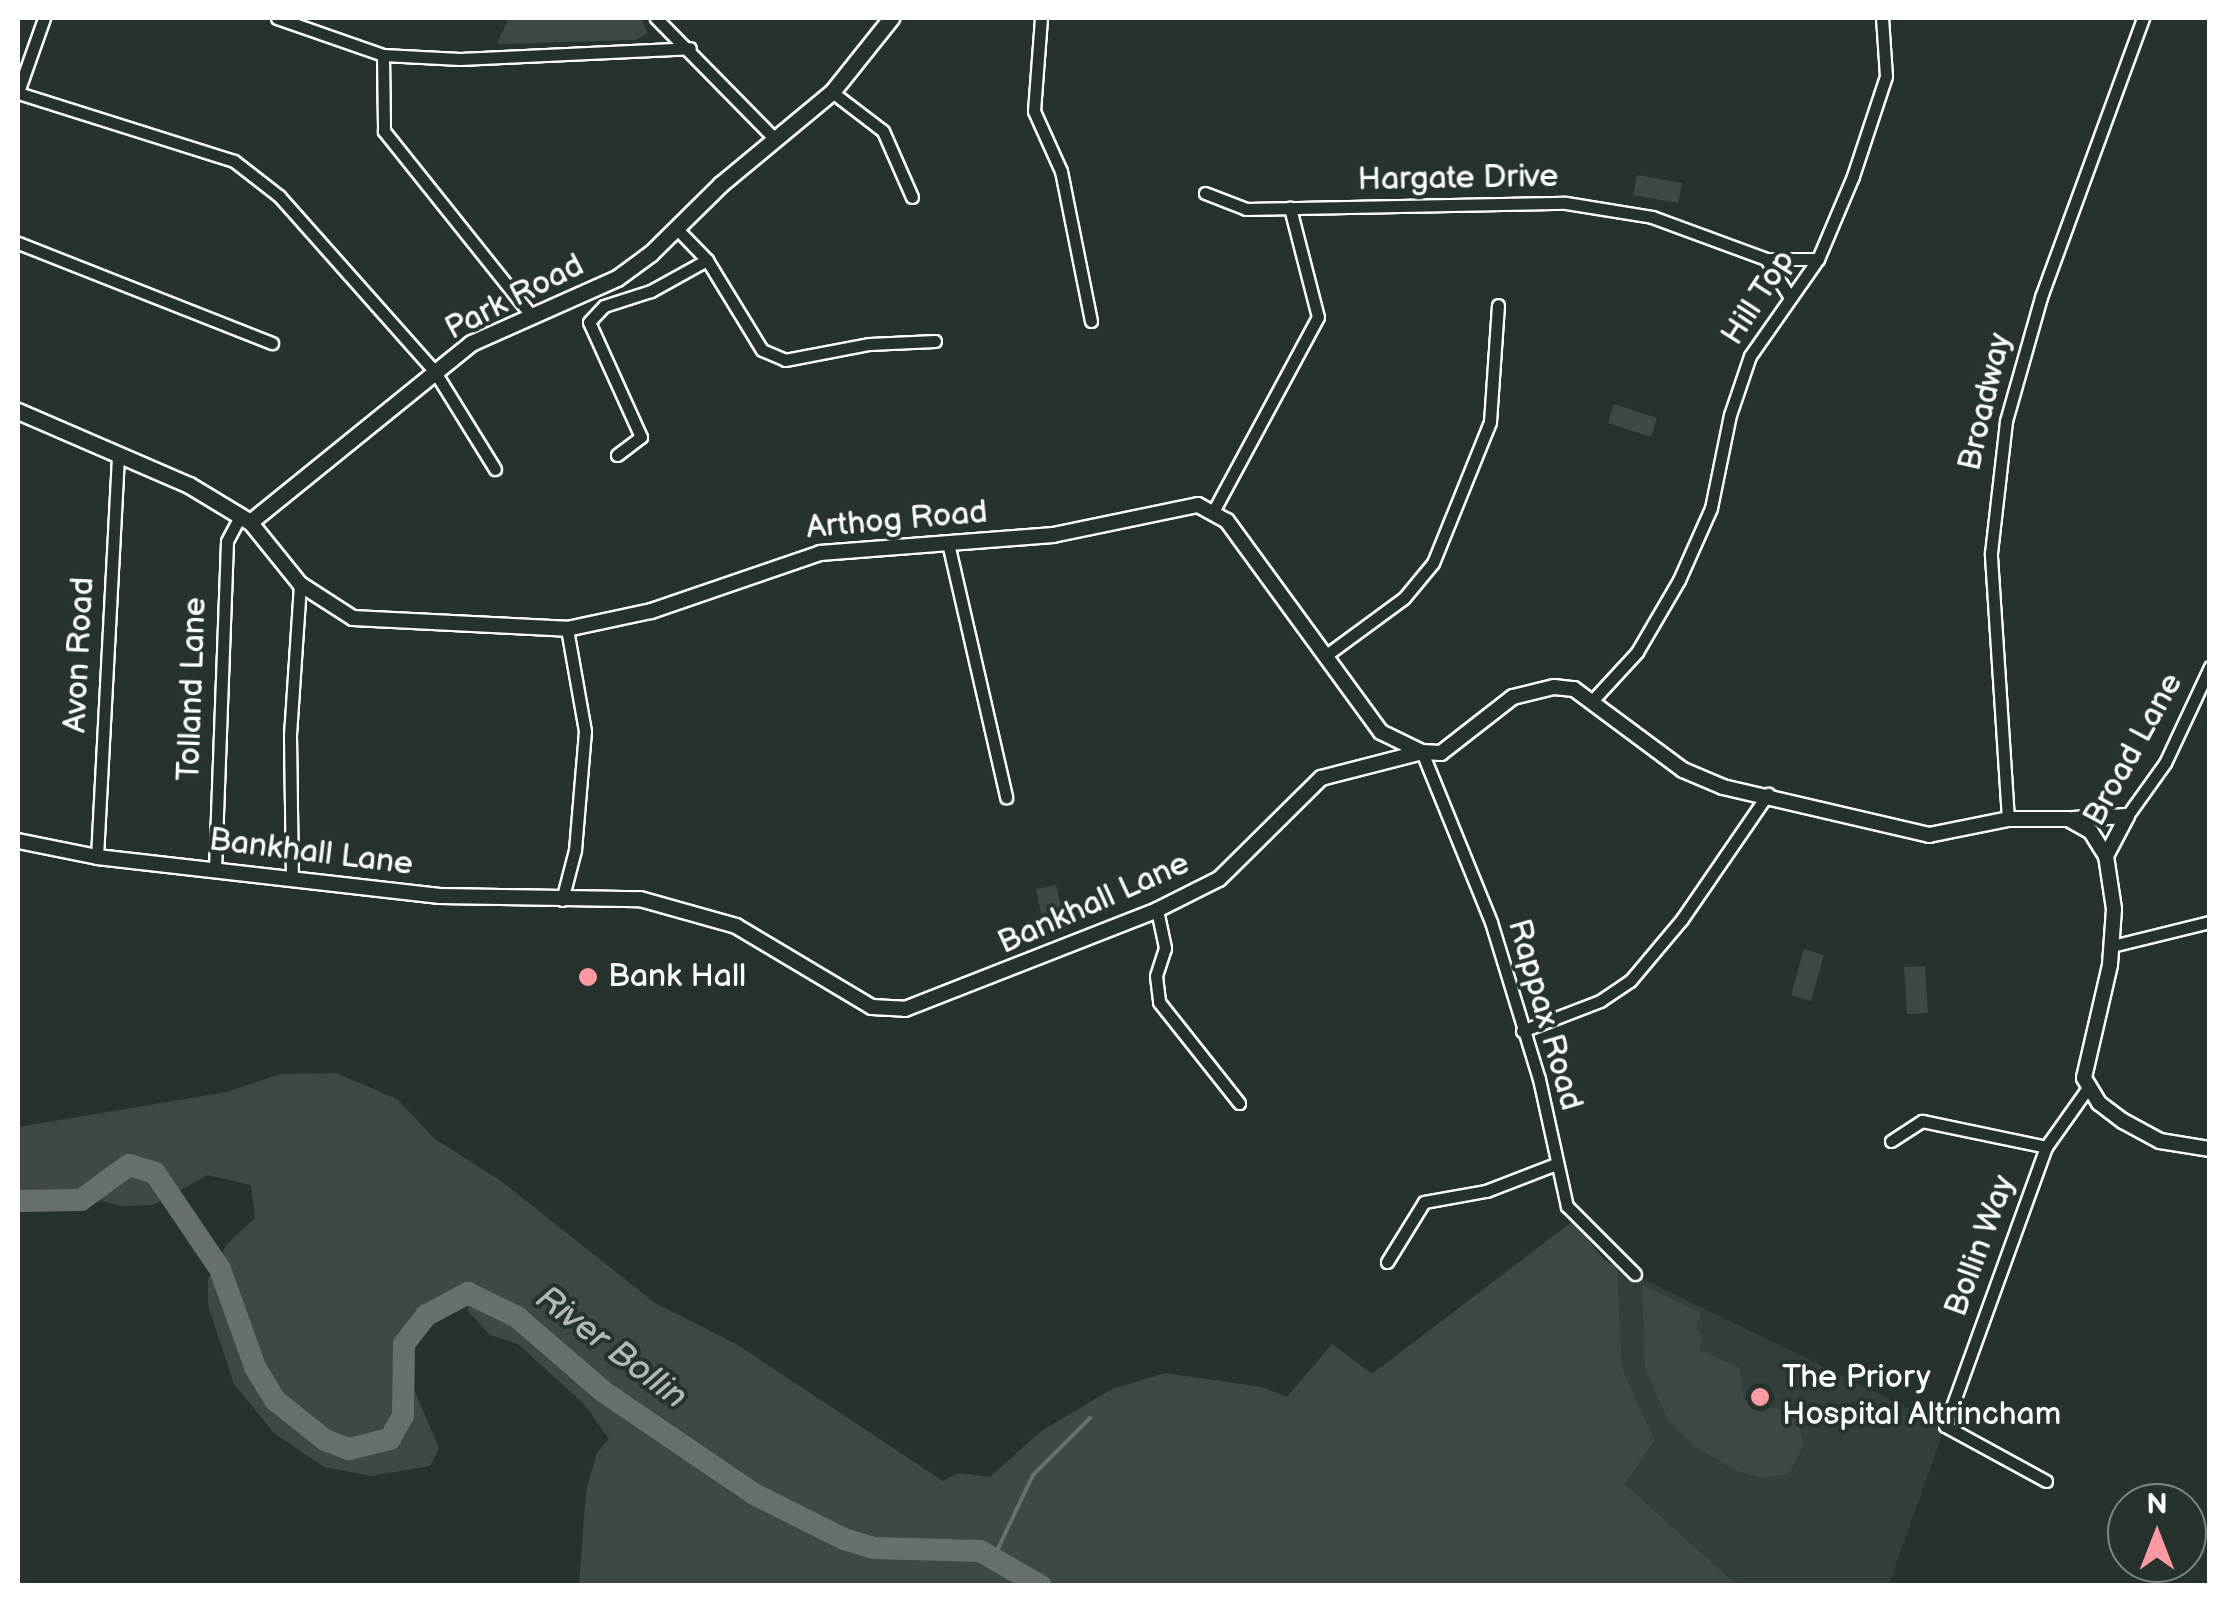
<!DOCTYPE html>
<html>
<head>
<meta charset="utf-8">
<style>
  body { margin:0 }
  #map { position:relative; width:2227px; height:1603px; overflow:hidden; background:#26332d; font-family:"Balsamiq Sans",sans-serif }
  div>[style] { position:absolute }
  .built>* { inset:0; background:#333f3a }
  .green>* { inset:0; background:#3e4944 }
  .stream>* { height:4px; margin:-2px; padding:0 2px; transform-origin:2px; border-radius:2px; background:#67706c }
  .river>* { height:22px; margin:-11px; padding:0 11px; transform-origin:11px; border-radius:11px; background:#67706c }
  .roads { filter:drop-shadow(2px 0 #fff) drop-shadow(-2px 0 #fff) drop-shadow(0 2px #fff) drop-shadow(0 -2px #fff) }
  .minor>* { height:11px; margin:-5.5px; padding:0 5.5px; transform-origin:5.5px; border-radius:5.5px; background:#26332d }
  .tertiary>* { height:14px; margin:-7px; padding:0 7px; transform-origin:7px; border-radius:7px; background:#26332d }
  .secondary>* { height:15px; margin:-7.5px; padding:0 7.5px; transform-origin:7.5px; border-radius:7.5px; background:#26332d }
  .dots>* { width:28px; height:28px; translate:-50% -50%; box-sizing:border-box; border:5px solid #26332d; border-radius:50% }
  span { translate:-50% -50%; white-space:nowrap; text-align:center; line-height:1.15; -webkit-text-stroke:8px #26332d; paint-order:stroke }
  .street-label { font-size:32px; color:#fff }
  .poi-label { font-size:32px; color:#fff }
  .left { translate:0 -50%; text-align:left }
  .water-label { font-size:35px; color:#b3b8b6; font-style:italic }
  .frame { position:absolute; inset:0; border:20px solid #fff; pointer-events:none }
  .north { position:absolute; left:2107px; top:1483px; width:100px; height:100px; box-sizing:border-box; background:#26332d; border:2px solid #7d8581; border-radius:50%; rotate:0deg; font-size:28px; font-weight:700; line-height:40px; text-align:center; color:#fff }
  .north::after { content:''; display:block; margin:auto; width:35px; height:45px; background:#ff9aa2; clip-path:polygon(50% 0,100% 100%,50% 72%,0 100%) }
</style>
</head>
<body>
<div id="map">
  <div class="built">
    <i style="clip-path:polygon(1617px 1266px,1945px 1426px,1889px 1585px,1737px 1585px,1625px 1484px,1655px 1440px,1622px 1368px)"></i>
  </div>
  <div class="green">
    <i style="clip-path:polygon(509px 18px,641px 18px,648px 33px,635px 40px,497px 44px)"></i>
    <i style="clip-path:polygon(1637px 175px,1682px 183px,1678px 203px,1633px 195px)"></i>
    <i style="clip-path:polygon(1614px 404px,1657px 418px,1651px 437px,1608px 423px)"></i>
    <i style="clip-path:polygon(1056px 885px,1066px 930px,1045px 934px,1036px 889px)"></i>
    <i style="clip-path:polygon(1804px 949px,1824px 955px,1811px 1001px,1791px 995px)"></i>
    <i style="clip-path:polygon(1925px 966px,1928px 1013px,1907px 1014px,1904px 967px)"></i>
    <i style="clip-path:polygon(336px 1073px,397px 1099px,435px 1139px,501px 1181px,655px 1303px,738px 1345px,943px 1481px,958px 1473px,990px 1477px,1040px 1432px,1112px 1389px,1165px 1373px,1262px 1387px,1287px 1397px,1332px 1344px,1372px 1374px,1573px 1221px,1604px 1260px,1617px 1266px,1622px 1368px,1655px 1440px,1625px 1484px,1737px 1585px,579px 1585px,586px 1491px,597px 1453px,609px 1439px,584px 1404px,518px 1344px,490px 1335px,468px 1311px,468px 1294px,448px 1300px,411px 1331px,402px 1362px,439px 1448px,430px 1466px,371px 1476px,324px 1467px,274px 1433px,234px 1384px,208px 1305px,208px 1279px,227px 1244px,255px 1218px,251px 1185px,208px 1175px,153px 1205px,121px 1206px,72px 1193px,18px 1212px,18px 1127px,227px 1092px,281px 1074px)"></i>
    <i style="clip-path:polygon(1642px 1285px,1701px 1313px,1695px 1329px,1703px 1336px,1700px 1350px,1740px 1368px,1744px 1400px,1797px 1414px,1803px 1446px,1789px 1474px,1760px 1478px,1737px 1471px,1692px 1445px,1669px 1421px,1645px 1370px)"></i>
  </div>
  <div class="stream">
    <i style="left:994px;top:1557px;width:91px;rotate:-64.6deg"></i>
    <i style="left:1033px;top:1475px;width:81px;rotate:-45deg"></i>
  </div>
  <div class="river">
    <i style="left:18px;top:1201px;width:63px;rotate:-0.9deg"></i>
    <i style="left:81px;top:1200px;width:59px;rotate:-36.1deg"></i>
    <i style="left:129px;top:1165px;width:27px;rotate:17deg"></i>
    <i style="left:155px;top:1173px;width:116px;rotate:55.9deg"></i>
    <i style="left:220px;top:1269px;width:104px;rotate:70.3deg"></i>
    <i style="left:255px;top:1367px;width:39px;rotate:59deg"></i>
    <i style="left:275px;top:1400px;width:64px;rotate:38.7deg"></i>
    <i style="left:325px;top:1440px;width:26px;rotate:21deg"></i>
    <i style="left:349px;top:1449px;width:42px;rotate:-13.7deg"></i>
    <i style="left:390px;top:1439px;width:26px;rotate:-61deg"></i>
    <i style="left:403px;top:1416px;width:72px;rotate:-89.2deg"></i>
    <i style="left:404px;top:1344px;width:37px;rotate:-52deg"></i>
    <i style="left:427px;top:1315px;width:47px;rotate:-28.2deg"></i>
    <i style="left:468px;top:1293px;width:55px;rotate:26.1deg"></i>
    <i style="left:517px;top:1317px;width:115px;rotate:40.8deg"></i>
    <i style="left:604px;top:1392px;width:181px;rotate:34.2deg"></i>
    <i style="left:754px;top:1494px;width:101px;rotate:26.6deg"></i>
    <i style="left:844px;top:1539px;width:31px;rotate:17deg"></i>
    <i style="left:874px;top:1548px;width:106px;rotate:1.6deg"></i>
    <i style="left:980px;top:1551px;width:70px;rotate:29.8deg"></i>
  </div>
  <div class="roads">
    <div class="minor">
      <i style="left:277px;top:18px;width:112px;rotate:19.2deg"></i>
      <i style="left:383px;top:55px;width:77px;rotate:3deg"></i>
      <i style="left:460px;top:59px;width:230px;rotate:-2.7deg"></i>
      <i style="left:656px;top:18px;width:171px;rotate:45.5deg"></i>
      <i style="left:1041px;top:18px;width:93px;rotate:94.3deg"></i>
      <i style="left:1034px;top:111px;width:66px;rotate:65.8deg"></i>
      <i style="left:1061px;top:171px;width:153px;rotate:78.7deg"></i>
      <i style="left:383px;top:55px;width:76px;rotate:89.2deg"></i>
      <i style="left:384px;top:131px;width:234px;rotate:51.4deg"></i>
      <i style="left:18px;top:92px;width:78px;rotate:-70.6deg"></i>
      <i style="left:832px;top:92px;width:64px;rotate:37.4deg"></i>
      <i style="left:883px;top:131px;width:72px;rotate:66.3deg"></i>
      <i style="left:18px;top:93px;width:226px;rotate:17.5deg"></i>
      <i style="left:234px;top:161px;width:57px;rotate:37.9deg"></i>
      <i style="left:279px;top:196px;width:235px;rotate:48.4deg"></i>
      <i style="left:435px;top:372px;width:114px;rotate:58.3deg"></i>
      <i style="left:1205px;top:193px;width:44px;rotate:21.3deg"></i>
      <i style="left:1246px;top:209px;width:320px;rotate:-1.1deg"></i>
      <i style="left:1566px;top:203px;width:87px;rotate:9.2deg"></i>
      <i style="left:1652px;top:217px;width:121px;rotate:20.2deg"></i>
      <i style="left:1766px;top:259px;width:52px"></i>
      <i style="left:677px;top:229px;width:43px;rotate:45.9deg"></i>
      <i style="left:707px;top:260px;width:105px;rotate:58.6deg"></i>
      <i style="left:762px;top:350px;width:25px;rotate:23deg"></i>
      <i style="left:785px;top:360px;width:86px;rotate:-10.8deg"></i>
      <i style="left:869px;top:344px;width:66px;rotate:-2.6deg"></i>
      <i style="left:18px;top:243px;width:273px;rotate:21.5deg"></i>
      <i style="left:1766px;top:259px;width:44px;rotate:58.1deg"></i>
      <i style="left:617px;top:455px;width:30px;rotate:-37deg"></i>
      <i style="left:641px;top:437px;width:126px;rotate:-114.3deg"></i>
      <i style="left:589px;top:322px;width:22px;rotate:-47deg"></i>
      <i style="left:604px;top:306px;width:49px;rotate:-17.7deg"></i>
      <i style="left:651px;top:291px;width:64px;rotate:-29deg"></i>
      <i style="left:1214px;top:510px;width:219px;rotate:-61.7deg"></i>
      <i style="left:1318px;top:317px;width:113px;rotate:-104.4deg"></i>
      <i style="left:948px;top:543px;width:261px;rotate:77.1deg"></i>
      <i style="left:1325px;top:656px;width:98px;rotate:-36.3deg"></i>
      <i style="left:1404px;top:598px;width:45px;rotate:-50.4deg"></i>
      <i style="left:1433px;top:563px;width:152px;rotate:-68deg"></i>
      <i style="left:1490px;top:422px;width:117px;rotate:-86.1deg"></i>
      <i style="left:1592px;top:701px;width:67px;rotate:-47.4deg"></i>
      <i style="left:1637px;top:652px;width:83px;rotate:-59.7deg"></i>
      <i style="left:1679px;top:580px;width:79px;rotate:-66deg"></i>
      <i style="left:1711px;top:508px;width:95px;rotate:-78.5deg"></i>
      <i style="left:1730px;top:415px;width:62px;rotate:-71.3deg"></i>
      <i style="left:1750px;top:356px;width:118px;rotate:-55deg"></i>
      <i style="left:1818px;top:259px;width:90px;rotate:-67.1deg"></i>
      <i style="left:1853px;top:176px;width:105px;rotate:-71.7deg"></i>
      <i style="left:1886px;top:76px;width:58px;rotate:-93.9deg"></i>
      <i style="left:1422px;top:752px;width:183px;rotate:67.9deg"></i>
      <i style="left:1491px;top:922px;width:164px;rotate:73deg"></i>
      <i style="left:1539px;top:1079px;width:130px;rotate:77.6deg"></i>
      <i style="left:1567px;top:1206px;width:96px;rotate:45deg"></i>
      <i style="left:2127px;top:816px;width:65px;rotate:-54.4deg"></i>
      <i style="left:2165px;top:763px;width:106px;rotate:-64.9deg"></i>
      <i style="left:2008px;top:819px;width:267px;rotate:-93.7deg"></i>
      <i style="left:1991px;top:553px;width:133px;rotate:-83.5deg"></i>
      <i style="left:2006px;top:421px;width:129px;rotate:-74.2deg"></i>
      <i style="left:2041px;top:297px;width:297px;rotate:-69.9deg"></i>
      <i style="left:97px;top:857px;width:402px;rotate:-87deg"></i>
      <i style="left:215px;top:869px;width:328px;rotate:-87.9deg"></i>
      <i style="left:227px;top:541px;width:30px;rotate:-62deg"></i>
      <i style="left:292px;top:879px;width:144px;rotate:-90.8deg"></i>
      <i style="left:290px;top:735px;width:151px;rotate:-86.2deg"></i>
      <i style="left:562px;top:900px;width:52px;rotate:-75.4deg"></i>
      <i style="left:575px;top:850px;width:119px;rotate:-85.2deg"></i>
      <i style="left:585px;top:731px;width:104px;rotate:-100deg"></i>
      <i style="left:1157px;top:910px;width:39px;rotate:78deg"></i>
      <i style="left:1165px;top:948px;width:29px;rotate:108deg"></i>
      <i style="left:1156px;top:976px;width:26px;rotate:83deg"></i>
      <i style="left:1159px;top:1002px;width:129px;rotate:51.6deg"></i>
      <i style="left:2112px;top:946px;width:101px;rotate:-13.8deg"></i>
      <i style="left:1522px;top:1031px;width:84px;rotate:-21deg"></i>
      <i style="left:1600px;top:1001px;width:36px;rotate:-34deg"></i>
      <i style="left:1630px;top:981px;width:81px;rotate:-50deg"></i>
      <i style="left:1682px;top:919px;width:152px;rotate:-55.5deg"></i>
      <i style="left:1891px;top:1141px;width:37px;rotate:-33deg"></i>
      <i style="left:1922px;top:1121px;width:127px;rotate:11.8deg"></i>
      <i style="left:1387px;top:1262px;width:70px;rotate:-58.3deg"></i>
      <i style="left:1424px;top:1202px;width:63px;rotate:-10.1deg"></i>
      <i style="left:1486px;top:1191px;width:75px;rotate:-21.1deg"></i>
      <i style="left:2046px;top:1481px;width:115px;rotate:-151.4deg"></i>
      <i style="left:1945px;top:1426px;width:297px;rotate:-70.1deg"></i>
      <i style="left:2046px;top:1147px;width:71px;rotate:-54.7deg"></i>
    </div>
    <div class="tertiary">
      <i style="left:250px;top:522px;width:80px;rotate:51.1deg"></i>
      <i style="left:300px;top:584px;width:63px;rotate:32.7deg"></i>
      <i style="left:353px;top:618px;width:214px;rotate:2.9deg"></i>
      <i style="left:567px;top:629px;width:86px;rotate:-12.1deg"></i>
      <i style="left:651px;top:611px;width:179px;rotate:-18.9deg"></i>
      <i style="left:820px;top:553px;width:234px;rotate:-4.4deg"></i>
      <i style="left:1053px;top:535px;width:148px;rotate:-11.7deg"></i>
      <i style="left:1198px;top:505px;width:33px;rotate:29deg"></i>
      <i style="left:1227px;top:521px;width:261px;rotate:53.9deg"></i>
      <i style="left:1381px;top:732px;width:46px;rotate:26deg"></i>
      <i style="left:2127px;top:816px;width:45px;rotate:117.7deg"></i>
      <i style="left:2106px;top:856px;width:54px;rotate:81.4deg"></i>
      <i style="left:2114px;top:909px;width:56px;rotate:94.1deg"></i>
      <i style="left:2110px;top:965px;width:116px;rotate:103deg"></i>
      <i style="left:2084px;top:1078px;width:29px;rotate:59deg"></i>
      <i style="left:2099px;top:1103px;width:30px;rotate:37deg"></i>
      <i style="left:2123px;top:1121px;width:42px;rotate:28.4deg"></i>
      <i style="left:2160px;top:1141px;width:51px;rotate:9.1deg"></i>
      <i style="left:2073px;top:819px;width:54px;rotate:-3.2deg"></i>
      <i style="left:18px;top:841px;width:81px;rotate:11.4deg"></i>
      <i style="left:97px;top:857px;width:345px;rotate:6.5deg"></i>
      <i style="left:440px;top:896px;width:200px;rotate:0.9deg"></i>
      <i style="left:640px;top:899px;width:100px;rotate:15.7deg"></i>
      <i style="left:736px;top:926px;width:158px;rotate:30.8deg"></i>
      <i style="left:872px;top:1007px;width:33px;rotate:3deg"></i>
      <i style="left:905px;top:1009px;width:271px;rotate:-21.4deg"></i>
      <i style="left:1157px;top:910px;width:69px;rotate:-26.6deg"></i>
      <i style="left:1219px;top:879px;width:144px;rotate:-44.7deg"></i>
      <i style="left:1321px;top:778px;width:104px;rotate:-14.4deg"></i>
      <i style="left:1422px;top:752px;width:19px;rotate:3deg"></i>
      <i style="left:1441px;top:753px;width:91px;rotate:-37.9deg"></i>
      <i style="left:1513px;top:697px;width:42px;rotate:-13.7deg"></i>
      <i style="left:1554px;top:687px;width:20px;rotate:6deg"></i>
      <i style="left:1574px;top:689px;width:136px;rotate:36.6deg"></i>
      <i style="left:1683px;top:770px;width:43px;rotate:23deg"></i>
      <i style="left:1723px;top:787px;width:212px;rotate:13.1deg"></i>
      <i style="left:1929px;top:835px;width:81px;rotate:-11.4deg"></i>
      <i style="left:2008px;top:819px;width:60px"></i>
      <i style="left:2068px;top:819px;width:26px;rotate:29deg"></i>
      <i style="left:2091px;top:832px;width:28px;rotate:58deg"></i>
    </div>
    <div class="secondary">
      <i style="left:18px;top:411px;width:186px;rotate:23.4deg"></i>
      <i style="left:189px;top:485px;width:71px;rotate:31.2deg"></i>
      <i style="left:250px;top:522px;width:284px;rotate:-39deg"></i>
      <i style="left:471px;top:343px;width:160px;rotate:-24deg"></i>
      <i style="left:617px;top:278px;width:42px;rotate:-36.3deg"></i>
      <i style="left:651px;top:253px;width:98px;rotate:-44.6deg"></i>
      <i style="left:721px;top:184px;width:144px;rotate:-39.7deg"></i>
      <i style="left:832px;top:92px;width:95px;rotate:-51.4deg"></i>
    </div>
  </div>
  <div class="dots">
    <i style="left:588px;top:977px;background:#ff9aa2"></i>
    <i style="left:1760px;top:1397px;background:#ff9aa2"></i>
  </div>
  <div class="street-label">
    <span style="left:1458px;top:179px;rotate:-1deg">Hargate Drive</span>
    <span style="left:515px;top:298px;rotate:-27deg">Park Road</span>
    <span style="left:1759px;top:298px;rotate:-57deg">Hill Top</span>
    <span style="left:1986px;top:402px;rotate:-77deg">Broadway</span>
    <span style="left:897px;top:521px;rotate:-5deg">Arthog Road</span>
    <span style="left:80px;top:655px;rotate:-87deg">Avon Road</span>
    <span style="left:193px;top:689px;rotate:-88deg">Tolland Lane</span>
    <span style="left:2134px;top:750px;rotate:-61deg">Broad Lane</span>
    <span style="left:311px;top:853px;rotate:7deg">Bankhall Lane</span>
    <span style="left:1094px;top:904px;rotate:-24deg">Bankhall Lane</span>
    <span style="left:1544px;top:1015px;rotate:74deg">Rappax Road</span>
    <span style="left:1981px;top:1246px;rotate:-70deg">Bollin Way</span>
  </div>
  <div class="poi-label">
    <span class="left" style="left:608px;top:977px">Bank Hall</span>
    <span class="left" style="left:1782px;top:1397px">The Priory<br>Hospital Altrincham</span>
  </div>
  <div class="water-label">
    <span style="left:611px;top:1348px;rotate:37deg">River Bollin</span>
  </div>
  <div class="frame"></div>
  <div class="north">N</div>
</div>
</body>
</html>
